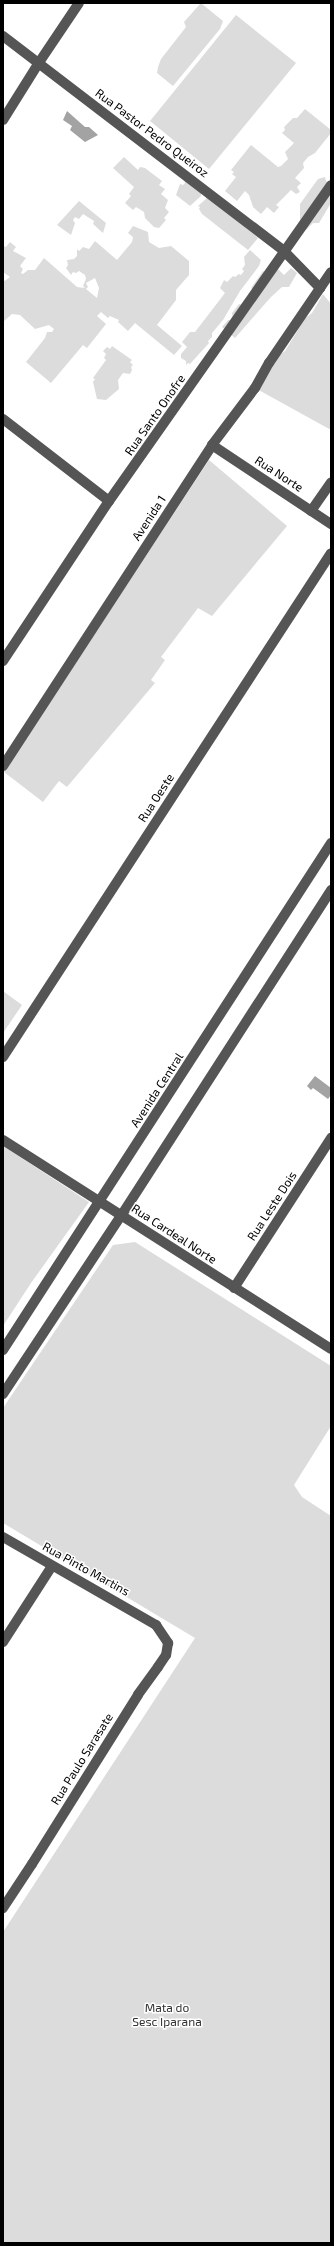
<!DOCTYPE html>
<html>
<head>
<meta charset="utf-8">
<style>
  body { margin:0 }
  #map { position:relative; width:334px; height:2246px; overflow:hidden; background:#fff; font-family:"Exo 2",sans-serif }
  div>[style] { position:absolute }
  .green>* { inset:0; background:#dcdcdc }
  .water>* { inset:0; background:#a3a3a3 }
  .minor>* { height:10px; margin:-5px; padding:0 5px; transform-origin:5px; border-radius:5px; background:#555 }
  span { translate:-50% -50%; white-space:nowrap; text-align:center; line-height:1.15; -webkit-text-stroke:3px #fff; paint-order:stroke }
  .street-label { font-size:12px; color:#000 }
  .park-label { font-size:12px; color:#333 }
  .frame { position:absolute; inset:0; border:4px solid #000; pointer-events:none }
</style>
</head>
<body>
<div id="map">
  <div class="green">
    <i style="clip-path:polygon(200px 4px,202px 4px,223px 21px,220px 29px,173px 86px,157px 73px,158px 67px,161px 59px,186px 27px,184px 22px)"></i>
    <i style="clip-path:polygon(236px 15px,296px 63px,209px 169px,150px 121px)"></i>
    <i style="clip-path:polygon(305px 109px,331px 130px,331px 133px,315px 153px,308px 157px,303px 163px,304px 168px,295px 178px,301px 183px,297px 187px,300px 192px,296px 194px,291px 190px,276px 205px,279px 207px,274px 213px,267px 207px,261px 214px,253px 207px,249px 195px,245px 191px,237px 201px,225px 191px,236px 177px,232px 174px,234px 172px,231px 170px,251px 145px,278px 167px,281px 166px,288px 159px,285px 152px,294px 143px,282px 133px,285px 130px,284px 127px,293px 118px,297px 118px)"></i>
    <i style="clip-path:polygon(124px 157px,138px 170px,140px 167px,145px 168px,162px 181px,159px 185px,165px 189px,161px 194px,168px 200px,165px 208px,169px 212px,164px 218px,166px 220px,159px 228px,154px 227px,145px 218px,144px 212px,141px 210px,136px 207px,133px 210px,125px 203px,131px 196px,129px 194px,134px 187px,113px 168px)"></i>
    <i style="clip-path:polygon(325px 177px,326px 181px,331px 184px,331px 203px,319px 223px,313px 223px,306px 230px,300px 227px,300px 204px,318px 179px)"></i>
    <i style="clip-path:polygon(184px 180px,201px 192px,201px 196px,190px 206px,176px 195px,180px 184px,183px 185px,185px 183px)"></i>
    <i style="clip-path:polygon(208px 197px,258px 238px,248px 250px,202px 214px,199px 209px,200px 207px,198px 206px)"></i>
    <i style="clip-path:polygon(79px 201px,106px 223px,103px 233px,93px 224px,94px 221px,83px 214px,79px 219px,75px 217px,73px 220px,75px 223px,71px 235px,57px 225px)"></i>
    <i style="clip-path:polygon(evenodd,133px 226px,148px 232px,149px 242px,159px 248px,171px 246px,189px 261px,189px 275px,176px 290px,176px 300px,157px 325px,182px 346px,174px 355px,135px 323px,128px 331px,118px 322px,119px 320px,110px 316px,108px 318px,101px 312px,97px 316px,106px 324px,87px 348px,83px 345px,51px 383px,26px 362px,45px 338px,47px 332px,52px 332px,54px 329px,49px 325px,35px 329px,20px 315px,12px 314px,3px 322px,3px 282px,10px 277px,3px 272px,3px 246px,6px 247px,10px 242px,16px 247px,13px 251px,26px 258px,20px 266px,23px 269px,21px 273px,23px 274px,28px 270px,35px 270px,44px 258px,77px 287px,85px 288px,83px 286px,86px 279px,85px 275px,79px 271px,76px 273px,73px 272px,71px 275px,66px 268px,68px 265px,67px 260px,74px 259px,77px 256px,77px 249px,79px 251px,83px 247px,89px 249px,95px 241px,117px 260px,132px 242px,133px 237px,128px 233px,133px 226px,95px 278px,99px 288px,97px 298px,86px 289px,88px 287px,86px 283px,95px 278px)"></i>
    <i style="clip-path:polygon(250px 250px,261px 260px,259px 266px,240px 291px,223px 320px,212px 333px,212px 337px,208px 341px,209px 343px,190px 364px,188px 363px,186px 365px,186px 361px,181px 358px,181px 354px,187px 347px,182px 342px,190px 332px,195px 332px,225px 293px,220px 288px,224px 280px,227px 282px,233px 276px,235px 277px,239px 274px,241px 275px,244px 271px,242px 269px,245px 265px,244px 257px)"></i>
    <i style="clip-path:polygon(276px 267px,284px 275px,291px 268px,297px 273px,289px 287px,282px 287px,271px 297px,235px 338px,222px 327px,228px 320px,233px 320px,232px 313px,239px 304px,248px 307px,259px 294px,251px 288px,263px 271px,271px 275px)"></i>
    <i style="clip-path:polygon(323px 294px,331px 304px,331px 430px,255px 388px,269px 363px,285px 351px,298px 330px,299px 323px,312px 313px)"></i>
    <i style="clip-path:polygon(112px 346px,132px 360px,130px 362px,133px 365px,131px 367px,132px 370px,130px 374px,123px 373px,118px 380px,119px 389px,106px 400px,97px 399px,93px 382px,95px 379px,93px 378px,106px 360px,104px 358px,106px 354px,103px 351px,107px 347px,110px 349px)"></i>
    <i style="clip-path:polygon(209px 460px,287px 526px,212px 616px,198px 608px,161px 657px,165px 660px,151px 680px,155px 683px,67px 787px,59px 781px,43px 802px,4px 772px)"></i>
    <i style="clip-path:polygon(3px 991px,22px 1005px,3px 1033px)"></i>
    <i style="clip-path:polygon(3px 1146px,89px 1202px,31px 1283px,3px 1326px)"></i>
    <i style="clip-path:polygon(135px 1242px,331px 1366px,331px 1426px,294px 1485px,302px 1497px,331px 1516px,331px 2243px,3px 2243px,3px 1932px,195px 1638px,3px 1523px,3px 1408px,113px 1245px)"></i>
  </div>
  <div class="water">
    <i style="clip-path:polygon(67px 111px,85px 127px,89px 127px,98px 135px,85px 142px,70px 130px,72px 126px,63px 120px)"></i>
    <i style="clip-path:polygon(315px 1076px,331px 1088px,331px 1095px,328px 1099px,313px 1088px,311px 1090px,307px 1086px)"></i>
  </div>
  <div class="minor">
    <i style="left:3px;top:36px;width:354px;rotate:37.4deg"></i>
    <i style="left:284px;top:251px;width:52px;rotate:45.8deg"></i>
    <i style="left:3px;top:120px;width:66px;rotate:-58deg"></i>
    <i style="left:38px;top:64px;width:73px;rotate:-56.1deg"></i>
    <i style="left:3px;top:419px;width:134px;rotate:37.7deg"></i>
    <i style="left:212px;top:445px;width:143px;rotate:33.6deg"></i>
    <i style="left:311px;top:511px;width:35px;rotate:-55deg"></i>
    <i style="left:3px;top:661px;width:192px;rotate:-56.5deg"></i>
    <i style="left:109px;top:501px;width:386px;rotate:-54.9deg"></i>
    <i style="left:3px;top:766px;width:383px;rotate:-56.9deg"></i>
    <i style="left:212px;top:445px;width:71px;rotate:-53deg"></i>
    <i style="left:255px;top:388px;width:29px;rotate:-61deg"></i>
    <i style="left:269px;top:363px;width:110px;rotate:-55.7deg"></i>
    <i style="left:3px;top:1057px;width:601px;rotate:-56.94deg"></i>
    <i style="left:3px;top:1140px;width:389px;rotate:32.5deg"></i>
    <i style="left:234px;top:1288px;width:179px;rotate:-57.1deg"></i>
    <i style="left:3px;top:1350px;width:604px;rotate:-57.1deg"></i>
    <i style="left:3px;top:1394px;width:214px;rotate:-56.5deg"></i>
    <i style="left:121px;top:1216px;width:388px;rotate:-57.2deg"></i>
    <i style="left:3px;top:1537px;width:177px;rotate:29.9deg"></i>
    <i style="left:156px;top:1625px;width:22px;rotate:56deg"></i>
    <i style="left:168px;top:1643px;width:12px;rotate:99deg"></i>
    <i style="left:166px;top:1655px;width:14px;rotate:124deg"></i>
    <i style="left:158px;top:1667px;width:34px;rotate:126deg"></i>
    <i style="left:138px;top:1695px;width:199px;rotate:122.1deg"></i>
    <i style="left:32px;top:1864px;width:53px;rotate:123.4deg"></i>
    <i style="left:3px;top:1642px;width:90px;rotate:-57.2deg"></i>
  </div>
  <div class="street-label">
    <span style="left:152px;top:133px;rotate:37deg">Rua Pastor Pedro Queiroz</span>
    <span style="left:155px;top:415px;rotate:-55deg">Rua Santo Onofre</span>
    <span style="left:279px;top:474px;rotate:33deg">Rua Norte</span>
    <span style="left:149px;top:518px;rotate:-57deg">Avenida 1</span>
    <span style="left:156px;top:798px;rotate:-57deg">Rua Oeste</span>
    <span style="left:157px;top:1090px;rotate:-57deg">Avenida Central</span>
    <span style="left:272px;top:1206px;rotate:-57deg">Rua Leste Dois</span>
    <span style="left:174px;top:1234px;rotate:33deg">Rua Cardeal Norte</span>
    <span style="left:86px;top:1569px;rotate:29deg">Rua Pinto Martins</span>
    <span style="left:82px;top:1759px;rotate:-58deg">Rua Paulo Sarasate</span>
  </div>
  <div class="park-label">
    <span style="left:167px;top:2015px">Mata do<br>Sesc Iparana</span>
  </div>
  <div class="frame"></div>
</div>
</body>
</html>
